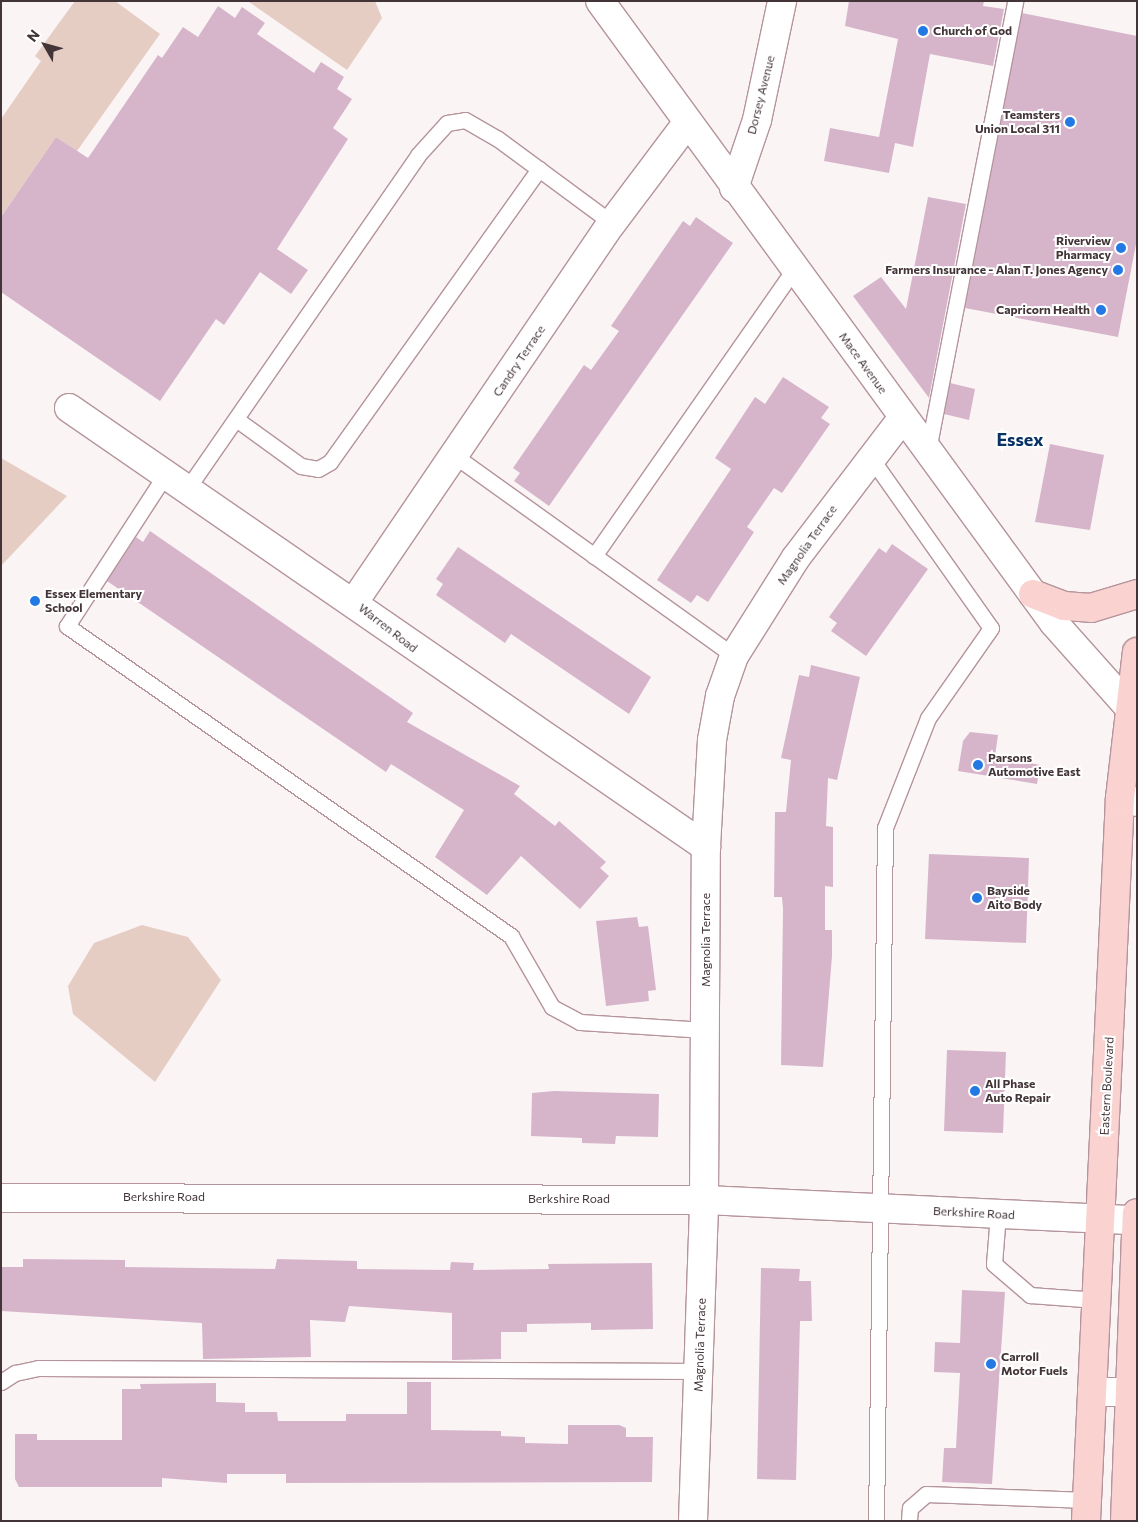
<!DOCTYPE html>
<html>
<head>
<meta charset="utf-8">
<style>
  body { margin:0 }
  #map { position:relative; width:1138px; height:1522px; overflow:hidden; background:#fbf4f5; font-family:Commissioner,sans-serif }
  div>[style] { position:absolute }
  .green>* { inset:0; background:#e5cdc4 }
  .building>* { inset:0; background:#d6b5ca }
  .roads { filter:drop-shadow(1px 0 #b5949c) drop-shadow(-1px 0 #b5949c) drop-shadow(0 1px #b5949c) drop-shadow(0 -1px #b5949c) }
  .lane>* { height:15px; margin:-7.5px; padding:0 7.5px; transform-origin:7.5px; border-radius:7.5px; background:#fff }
  .street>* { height:28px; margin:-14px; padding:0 14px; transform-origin:14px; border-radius:14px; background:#fff }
  .secondary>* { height:28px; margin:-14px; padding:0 14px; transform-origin:14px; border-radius:14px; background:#fff }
  .primary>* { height:28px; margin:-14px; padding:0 14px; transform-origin:14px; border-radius:14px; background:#fad3d1 }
  .dots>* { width:14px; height:14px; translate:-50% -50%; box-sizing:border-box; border:2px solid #fff; border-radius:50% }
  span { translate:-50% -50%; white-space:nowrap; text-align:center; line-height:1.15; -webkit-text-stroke:4px #fff; paint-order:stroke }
  .poi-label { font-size:12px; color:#423437; font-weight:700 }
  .left { translate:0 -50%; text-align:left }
  .right { translate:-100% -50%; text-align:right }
  .street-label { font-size:12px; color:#423437 }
  .district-label { font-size:18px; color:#093365; font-weight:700 }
  .frame { position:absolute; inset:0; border:2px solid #423437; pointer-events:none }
  .north { position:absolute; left:20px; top:20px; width:50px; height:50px; -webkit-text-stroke:4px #fff; paint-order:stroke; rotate:308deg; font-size:14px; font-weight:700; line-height:20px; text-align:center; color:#423437 }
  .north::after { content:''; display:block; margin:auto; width:18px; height:22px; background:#423437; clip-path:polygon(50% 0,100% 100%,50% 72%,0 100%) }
</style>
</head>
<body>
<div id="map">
  <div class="green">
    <i style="clip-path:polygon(75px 1px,115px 1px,160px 34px,77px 151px,56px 137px,1px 217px,1px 119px,41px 61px,35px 56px)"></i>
    <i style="clip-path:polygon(375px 1px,382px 18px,347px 70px,249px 2px)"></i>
    <i style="clip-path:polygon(1px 458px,67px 496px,1px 566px)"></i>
    <i style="clip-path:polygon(142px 925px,188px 937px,221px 980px,155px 1082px,73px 1014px,68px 986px,94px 943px)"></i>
  </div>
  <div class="building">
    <i style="clip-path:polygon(849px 1px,984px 1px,983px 6px,1004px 9px,993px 66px,930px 54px,913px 147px,895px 143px,889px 173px,824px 161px,830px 128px,879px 137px,898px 39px,845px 26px)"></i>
    <i style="clip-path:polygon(218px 6px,235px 18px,242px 7px,265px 23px,257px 34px,314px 73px,321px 62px,344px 77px,337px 89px,352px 99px,333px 128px,348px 139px,277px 249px,308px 270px,291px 294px,260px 272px,224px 325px,216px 319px,160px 401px,1px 292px,1px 217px,56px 137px,88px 158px,158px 55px,162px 58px,183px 27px,198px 37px)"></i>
    <i style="clip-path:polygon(1022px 13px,1137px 36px,1137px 239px,1118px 337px,965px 308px)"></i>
    <i style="clip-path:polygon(928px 197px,966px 204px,929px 398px,853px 296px,881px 277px,906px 309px)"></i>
    <i style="clip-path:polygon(696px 217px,733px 243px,549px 506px,514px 481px,520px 473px,513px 468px,584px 365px,591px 370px,619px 331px,611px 326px,683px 221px,690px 226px)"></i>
    <i style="clip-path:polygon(783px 377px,829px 407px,821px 418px,830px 424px,782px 493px,774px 488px,747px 527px,754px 532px,708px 602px,697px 595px,691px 603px,657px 580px,731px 469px,715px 458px,755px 397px,765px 404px)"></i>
    <i style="clip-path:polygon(950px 383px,975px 389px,969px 420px,944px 414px)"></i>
    <i style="clip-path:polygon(1050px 444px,1104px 455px,1090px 530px,1035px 522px)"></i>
    <i style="clip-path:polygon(150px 531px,413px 713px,407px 722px,520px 786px,514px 794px,555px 826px,559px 821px,606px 862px,600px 868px,609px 876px,580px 909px,521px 856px,487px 895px,435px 857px,464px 810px,391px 764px,386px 772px,107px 581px,136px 537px,143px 542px)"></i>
    <i style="clip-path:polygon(892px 544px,928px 569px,866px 656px,831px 631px,837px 623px,829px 617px,879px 548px,886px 553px)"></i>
    <i style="clip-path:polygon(458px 547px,651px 677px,629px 714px,511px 634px,505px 643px,436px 595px,443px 584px,436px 579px)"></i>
    <i style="clip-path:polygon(811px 665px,860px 677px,837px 780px,828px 778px,826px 826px,833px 827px,833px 887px,825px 886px,825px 930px,832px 930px,832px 956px,823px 1067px,781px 1065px,783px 909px,782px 897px,774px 897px,775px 812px,786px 812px,791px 760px,781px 758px,799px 675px,809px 677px)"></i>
    <i style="clip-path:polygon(970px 732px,998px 735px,995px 756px,1040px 765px,1037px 784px,958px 771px,963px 741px)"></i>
    <i style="clip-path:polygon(929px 854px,1029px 858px,1026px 943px,925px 939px)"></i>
    <i style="clip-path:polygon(637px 917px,639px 927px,648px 926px,656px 990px,648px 991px,649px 1001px,606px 1006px,596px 921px)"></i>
    <i style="clip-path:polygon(947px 1050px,1006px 1052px,1003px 1133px,944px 1131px)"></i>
    <i style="clip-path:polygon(554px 1091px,659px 1094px,658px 1137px,616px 1136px,615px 1144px,582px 1143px,582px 1138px,531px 1136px,532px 1093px)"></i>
    <i style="clip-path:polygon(23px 1259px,125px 1260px,125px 1267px,275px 1269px,277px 1259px,357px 1261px,357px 1269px,450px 1270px,451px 1262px,474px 1263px,473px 1270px,549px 1269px,548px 1264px,652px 1263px,653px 1329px,591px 1330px,591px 1323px,527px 1324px,527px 1332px,501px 1332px,501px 1359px,452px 1360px,452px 1313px,349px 1306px,345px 1322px,310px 1320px,311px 1357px,203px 1359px,202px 1323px,1px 1311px,1px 1267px,23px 1267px)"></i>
    <i style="clip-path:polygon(761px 1268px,800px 1269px,799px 1281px,811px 1281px,812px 1321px,800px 1321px,796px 1480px,757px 1479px)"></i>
    <i style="clip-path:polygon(962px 1290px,1005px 1292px,992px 1484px,942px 1482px,944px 1448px,956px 1448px,960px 1373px,934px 1372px,935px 1342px,960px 1343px)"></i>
    <i style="clip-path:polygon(407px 1382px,431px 1382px,431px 1430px,501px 1431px,501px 1436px,525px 1437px,525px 1443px,568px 1444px,568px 1425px,619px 1425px,626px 1428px,626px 1437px,653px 1437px,652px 1482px,286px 1483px,286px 1474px,227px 1474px,227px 1483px,162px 1478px,162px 1487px,19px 1487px,15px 1479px,15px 1434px,37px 1434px,37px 1440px,122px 1440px,122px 1389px,141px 1389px,140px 1384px,216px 1383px,216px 1402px,245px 1403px,245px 1412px,277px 1412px,278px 1421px,346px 1421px,346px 1414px,407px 1414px)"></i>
  </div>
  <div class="roads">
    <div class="lane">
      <i style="left:236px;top:419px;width:80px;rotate:35.9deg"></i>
      <i style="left:301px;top:466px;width:17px;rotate:10deg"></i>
      <i style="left:318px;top:469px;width:14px;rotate:-30deg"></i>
      <i style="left:330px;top:462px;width:360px;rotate:-54.5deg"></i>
      <i style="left:928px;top:450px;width:457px;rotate:-79deg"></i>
      <i style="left:455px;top:456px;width:343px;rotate:35.6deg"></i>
      <i style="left:871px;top:458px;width:208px;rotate:54.8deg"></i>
      <i style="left:991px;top:628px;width:110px;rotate:125deg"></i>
      <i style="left:928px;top:718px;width:118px;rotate:111.4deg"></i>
      <i style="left:885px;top:828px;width:693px;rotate:90.74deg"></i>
      <i style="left:165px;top:475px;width:180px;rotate:123deg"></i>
      <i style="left:67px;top:626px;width:542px;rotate:34.92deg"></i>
      <i style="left:511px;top:936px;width:82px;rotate:60deg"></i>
      <i style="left:552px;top:1007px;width:32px;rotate:28deg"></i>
      <i style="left:580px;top:1022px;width:125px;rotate:3.7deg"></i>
      <i style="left:187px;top:489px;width:406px;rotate:-55.3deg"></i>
      <i style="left:418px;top:155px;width:43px;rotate:-47.8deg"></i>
      <i style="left:447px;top:123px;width:18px;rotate:-9deg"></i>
      <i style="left:465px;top:120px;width:38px;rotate:30deg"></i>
      <i style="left:498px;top:139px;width:142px;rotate:36.4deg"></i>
      <i style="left:594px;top:556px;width:350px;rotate:-55.1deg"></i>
      <i style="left:998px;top:1214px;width:50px;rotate:94.6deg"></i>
      <i style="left:994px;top:1264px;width:48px;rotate:40.7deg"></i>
      <i style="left:1030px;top:1295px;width:67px;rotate:4.3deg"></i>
      <i style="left:1px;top:1382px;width:17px;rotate:-33deg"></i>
      <i style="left:15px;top:1373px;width:24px;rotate:-12deg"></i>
      <i style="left:38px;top:1368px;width:661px;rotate:0.26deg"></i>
      <i style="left:909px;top:1521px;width:13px;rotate:-86deg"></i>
      <i style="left:910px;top:1508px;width:21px;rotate:-41deg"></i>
      <i style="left:926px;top:1494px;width:161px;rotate:2.1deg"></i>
    </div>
    <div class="street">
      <i style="left:734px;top:188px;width:72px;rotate:-71.3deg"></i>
      <i style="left:757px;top:120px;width:122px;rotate:-78.1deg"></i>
      <i style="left:69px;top:408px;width:774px;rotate:34.57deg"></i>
      <i style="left:354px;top:602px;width:458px;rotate:-55.8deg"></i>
      <i style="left:612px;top:223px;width:125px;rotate:-53.1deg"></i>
      <i style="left:1px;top:1198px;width:703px;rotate:0.16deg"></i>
      <i style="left:704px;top:1200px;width:432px;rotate:2.7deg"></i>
      <i style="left:1092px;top:1391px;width:45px;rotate:2.5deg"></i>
      <i style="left:693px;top:1521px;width:321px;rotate:-88deg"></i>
      <i style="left:704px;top:1200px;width:353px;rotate:-89.7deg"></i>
      <i style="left:706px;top:847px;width:107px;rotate:-86.8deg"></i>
      <i style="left:712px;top:740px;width:45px;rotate:-79.7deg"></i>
      <i style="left:720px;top:696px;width:42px;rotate:-70.7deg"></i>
      <i style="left:734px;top:656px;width:115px;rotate:-57.8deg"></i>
      <i style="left:795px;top:559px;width:178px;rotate:-52.7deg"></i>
    </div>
    <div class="secondary">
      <i style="left:600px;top:1px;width:770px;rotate:53.87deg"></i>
      <i style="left:1054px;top:623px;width:125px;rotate:48.3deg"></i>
      <i style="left:1120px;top:798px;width:17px;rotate:13deg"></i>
    </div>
    <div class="primary">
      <i style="left:1033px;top:594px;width:33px;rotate:21deg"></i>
      <i style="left:1064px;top:606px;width:27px;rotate:4deg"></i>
      <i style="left:1091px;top:608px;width:48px;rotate:-16.9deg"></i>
      <i style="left:1086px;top:1521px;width:724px;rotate:-87.31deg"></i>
      <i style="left:1120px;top:798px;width:147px;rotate:-83.4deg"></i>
      <i style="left:1125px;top:1521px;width:308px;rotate:-87.8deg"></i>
    </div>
  </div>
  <div class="dots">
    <i style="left:923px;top:31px;background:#2379e3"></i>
    <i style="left:1070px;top:122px;background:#2379e3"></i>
    <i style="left:1121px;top:248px;background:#2379e3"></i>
    <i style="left:1118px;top:270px;background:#2379e3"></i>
    <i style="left:1101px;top:310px;background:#2379e3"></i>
    <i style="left:35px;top:601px;background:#2379e3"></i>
    <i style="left:978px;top:765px;background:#2379e3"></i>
    <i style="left:977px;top:898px;background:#2379e3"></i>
    <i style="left:975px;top:1091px;background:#2379e3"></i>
    <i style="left:991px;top:1364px;background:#2379e3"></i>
  </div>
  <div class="poi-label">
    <span class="left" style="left:933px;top:31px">Church of God</span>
    <span class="right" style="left:1060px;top:122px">Teamsters<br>Union Local 311</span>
    <span class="right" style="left:1111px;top:248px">Riverview<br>Pharmacy</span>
    <span class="right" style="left:1108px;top:270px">Farmers Insurance - Alan T. Jones Agency</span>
    <span class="right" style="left:1090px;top:310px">Capricorn Health</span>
    <span class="left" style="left:45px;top:601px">Essex Elementary<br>School</span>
    <span class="left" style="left:988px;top:765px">Parsons<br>Automotive East</span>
    <span class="left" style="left:987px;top:898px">Bayside<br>Aito Body</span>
    <span class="left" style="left:985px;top:1091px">All Phase<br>Auto Repair</span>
    <span class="left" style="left:1001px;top:1364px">Carroll<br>Motor Fuels</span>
  </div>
  <div class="street-label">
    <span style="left:761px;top:95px;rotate:-76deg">Dorsey Avenue</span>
    <span style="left:519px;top:361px;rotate:-56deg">Candry Terrace</span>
    <span style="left:863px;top:363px;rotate:54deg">Mace Avenue</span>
    <span style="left:807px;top:545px;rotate:-55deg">Magnolia Terrace</span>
    <span style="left:388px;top:628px;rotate:38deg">Warren Road</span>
    <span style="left:706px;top:940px;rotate:-90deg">Magnolia Terrace</span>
    <span style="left:1107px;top:1086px;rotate:-87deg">Eastern Boulevard</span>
    <span style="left:164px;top:1197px">Berkshire Road</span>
    <span style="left:569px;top:1199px">Berkshire Road</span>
    <span style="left:974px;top:1213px;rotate:3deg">Berkshire Road</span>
    <span style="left:700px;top:1345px;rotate:-88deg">Magnolia Terrace</span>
  </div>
  <div class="district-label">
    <span style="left:1020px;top:439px">Essex</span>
  </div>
  <div class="frame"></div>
  <div class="north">N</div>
</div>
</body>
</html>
